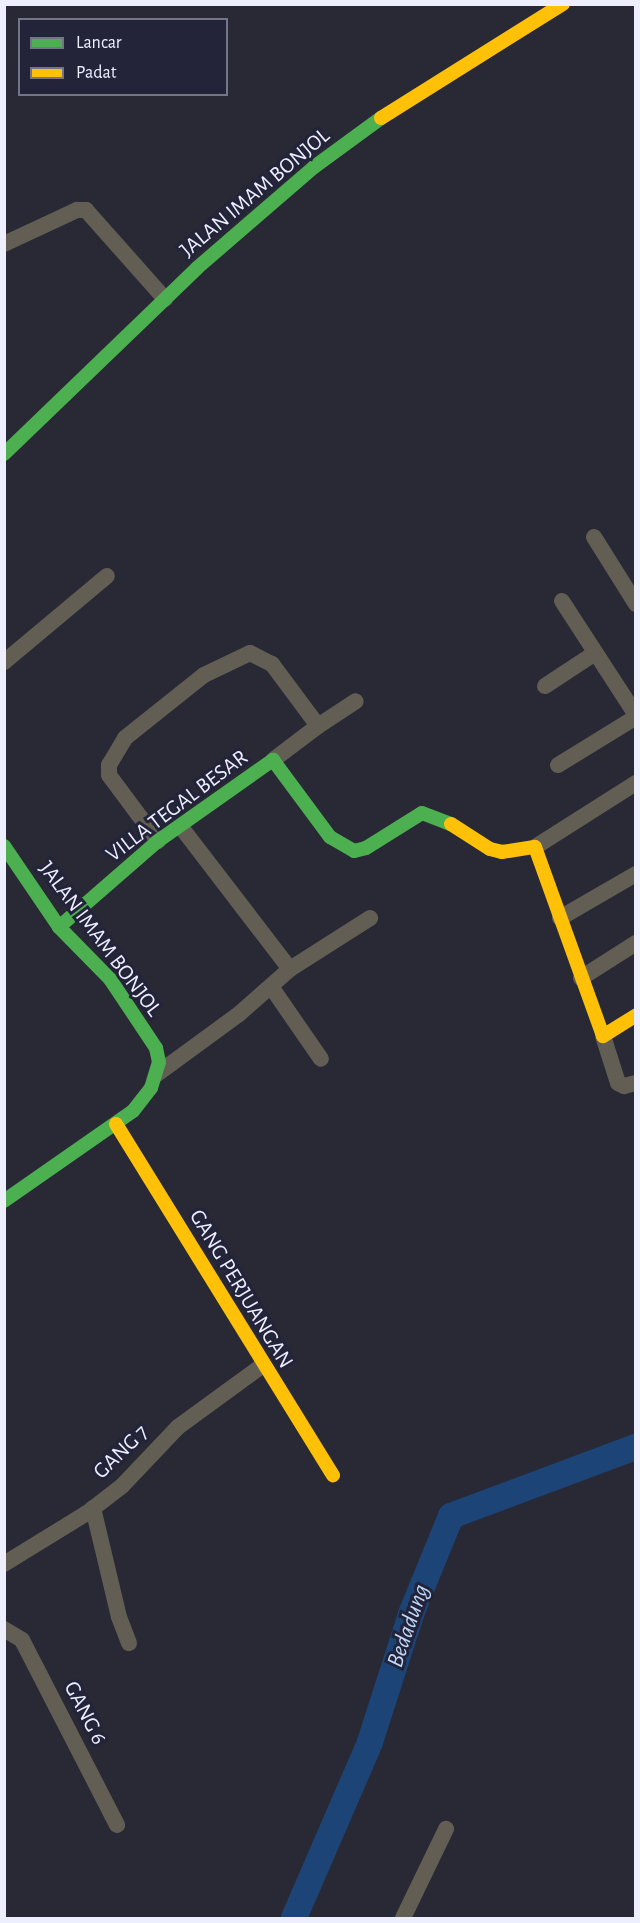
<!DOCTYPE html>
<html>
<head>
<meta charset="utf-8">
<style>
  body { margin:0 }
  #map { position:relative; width:640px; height:1923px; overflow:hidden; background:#282935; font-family:"Alegreya Sans",sans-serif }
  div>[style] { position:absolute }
  .river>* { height:26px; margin:-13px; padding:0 13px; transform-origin:13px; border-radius:13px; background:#1c4477 }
  .street>* { height:16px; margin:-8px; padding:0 8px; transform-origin:8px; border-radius:8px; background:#635e54 }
  .fast>* { height:14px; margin:-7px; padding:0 7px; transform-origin:7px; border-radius:7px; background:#4caf50 }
  .slow>* { height:14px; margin:-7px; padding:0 7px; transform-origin:7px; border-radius:7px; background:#ffc107 }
  span { translate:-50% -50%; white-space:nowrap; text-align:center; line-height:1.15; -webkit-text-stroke:6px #23243a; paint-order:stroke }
  .street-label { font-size:22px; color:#edeefe }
  .water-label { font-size:24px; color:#c0d9fa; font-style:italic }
  .frame { position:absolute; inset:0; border:6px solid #edeefe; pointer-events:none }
  .legend { position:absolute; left:18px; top:18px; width:210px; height:78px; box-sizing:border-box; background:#23243a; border:2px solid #747588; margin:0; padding:8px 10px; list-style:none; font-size:18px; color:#edeefe }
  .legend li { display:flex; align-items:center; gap:12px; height:30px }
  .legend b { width:30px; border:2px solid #747588 }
</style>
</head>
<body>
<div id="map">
  <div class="river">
    <i style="left:294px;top:1918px;width:192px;rotate:-66.6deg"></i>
    <i style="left:370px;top:1742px;width:134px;rotate:-72.2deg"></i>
    <i style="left:411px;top:1614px;width:106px;rotate:-67.8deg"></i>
    <i style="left:451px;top:1516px;width:197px;rotate:-20.5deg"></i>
  </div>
  <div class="street">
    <i style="left:4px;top:244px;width:81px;rotate:-25deg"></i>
    <i style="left:77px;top:210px;width:9px"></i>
    <i style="left:86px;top:210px;width:119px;rotate:48.4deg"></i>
    <i style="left:594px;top:537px;width:79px;rotate:57.9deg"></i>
    <i style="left:562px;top:601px;width:136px;rotate:57deg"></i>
    <i style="left:4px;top:662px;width:134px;rotate:-39.9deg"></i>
    <i style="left:545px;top:686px;width:60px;rotate:-33.4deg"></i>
    <i style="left:318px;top:726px;width:45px;rotate:-33.3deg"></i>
    <i style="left:558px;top:765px;width:92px;rotate:-31.6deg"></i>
    <i style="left:181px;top:827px;width:179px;rotate:52.5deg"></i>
    <i style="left:158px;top:841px;width:82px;rotate:-126.6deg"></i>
    <i style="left:109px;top:775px;width:10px;rotate:-90deg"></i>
    <i style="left:109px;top:765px;width:31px;rotate:-59deg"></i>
    <i style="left:125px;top:738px;width:101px;rotate:-38.6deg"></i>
    <i style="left:204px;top:675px;width:51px;rotate:-25.6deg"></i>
    <i style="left:250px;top:653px;width:25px;rotate:27deg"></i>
    <i style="left:272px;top:664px;width:77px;rotate:53.4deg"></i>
    <i style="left:318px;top:726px;width:56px;rotate:142.9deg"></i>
    <i style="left:535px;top:847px;width:120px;rotate:-32.4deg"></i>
    <i style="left:560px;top:918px;width:88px;rotate:-30.1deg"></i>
    <i style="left:581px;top:978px;width:65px;rotate:-32.5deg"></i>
    <i style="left:272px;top:988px;width:86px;rotate:55.4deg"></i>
    <i style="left:603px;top:1036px;width:49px;rotate:72.3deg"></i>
    <i style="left:618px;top:1083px;width:7px;rotate:27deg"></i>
    <i style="left:624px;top:1086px;width:12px;rotate:-14deg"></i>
    <i style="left:157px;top:1074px;width:102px;rotate:-36.2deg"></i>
    <i style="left:239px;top:1014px;width:68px;rotate:-41.4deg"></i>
    <i style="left:290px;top:969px;width:95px;rotate:-32.5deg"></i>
    <i style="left:93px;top:1508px;width:112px;rotate:76.6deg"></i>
    <i style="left:119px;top:1617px;width:28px;rotate:69deg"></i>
    <i style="left:4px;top:1564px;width:97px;rotate:-31.6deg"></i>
    <i style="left:87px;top:1513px;width:44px;rotate:-37.6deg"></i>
    <i style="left:122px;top:1486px;width:81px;rotate:-46.5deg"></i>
    <i style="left:178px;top:1427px;width:105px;rotate:-36.1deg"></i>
    <i style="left:4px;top:1629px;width:21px;rotate:31deg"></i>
    <i style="left:22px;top:1640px;width:208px;rotate:62.8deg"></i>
    <i style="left:403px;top:1918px;width:99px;rotate:-64.2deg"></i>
  </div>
  <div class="fast">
    <i style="left:4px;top:454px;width:268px;rotate:-43.9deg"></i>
    <i style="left:197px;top:268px;width:155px;rotate:-40.8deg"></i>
    <i style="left:314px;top:167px;width:83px;rotate:-36.2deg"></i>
    <i style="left:4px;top:846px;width:98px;rotate:55.8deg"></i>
    <i style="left:59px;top:927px;width:73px;rotate:45.6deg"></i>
    <i style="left:110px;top:979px;width:83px;rotate:56.3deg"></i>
    <i style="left:156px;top:1048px;width:14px;rotate:78deg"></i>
    <i style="left:159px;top:1062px;width:27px;rotate:107deg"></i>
    <i style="left:151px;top:1088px;width:29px;rotate:128deg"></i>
    <i style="left:133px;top:1111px;width:157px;rotate:145.1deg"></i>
    <i style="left:59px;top:927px;width:131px;rotate:-41deg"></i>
    <i style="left:158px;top:841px;width:141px;rotate:-35.2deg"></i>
    <i style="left:273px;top:760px;width:96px;rotate:53.5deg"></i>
    <i style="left:330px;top:837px;width:28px;rotate:30deg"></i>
    <i style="left:354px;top:851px;width:12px;rotate:-14deg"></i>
    <i style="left:366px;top:848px;width:66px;rotate:-32deg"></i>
    <i style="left:422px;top:813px;width:31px;rotate:21deg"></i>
  </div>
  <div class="slow">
    <i style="left:381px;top:118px;width:215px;rotate:-32.1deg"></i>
    <i style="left:451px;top:824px;width:46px;rotate:32.7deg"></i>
    <i style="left:490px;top:849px;width:12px;rotate:14deg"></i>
    <i style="left:502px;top:852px;width:33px;rotate:-9deg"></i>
    <i style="left:535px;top:847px;width:201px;rotate:70.2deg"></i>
    <i style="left:603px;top:1036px;width:39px;rotate:-32deg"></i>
    <i style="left:116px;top:1124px;width:413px;rotate:58.3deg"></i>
  </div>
  <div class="street-label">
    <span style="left:255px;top:193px;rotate:-40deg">JALAN IMAM BONJOL</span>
    <span style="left:177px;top:806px;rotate:-37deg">VILLA TEGAL BESAR</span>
    <span style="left:100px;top:939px;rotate:53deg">JALAN IMAM BONJOL</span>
    <span style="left:241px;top:1289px;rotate:59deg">GANG PERJUANGAN</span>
    <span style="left:121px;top:1452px;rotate:-44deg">GANG 7</span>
    <span style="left:85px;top:1713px;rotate:63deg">GANG 6</span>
  </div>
  <div class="water-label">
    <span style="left:409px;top:1626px;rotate:-71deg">Bedadung</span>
  </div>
  <div class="frame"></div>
  <ul class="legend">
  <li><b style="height:8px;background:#4caf50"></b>Lancar</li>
  <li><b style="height:8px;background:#ffc107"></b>Padat</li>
  </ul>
</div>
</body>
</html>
